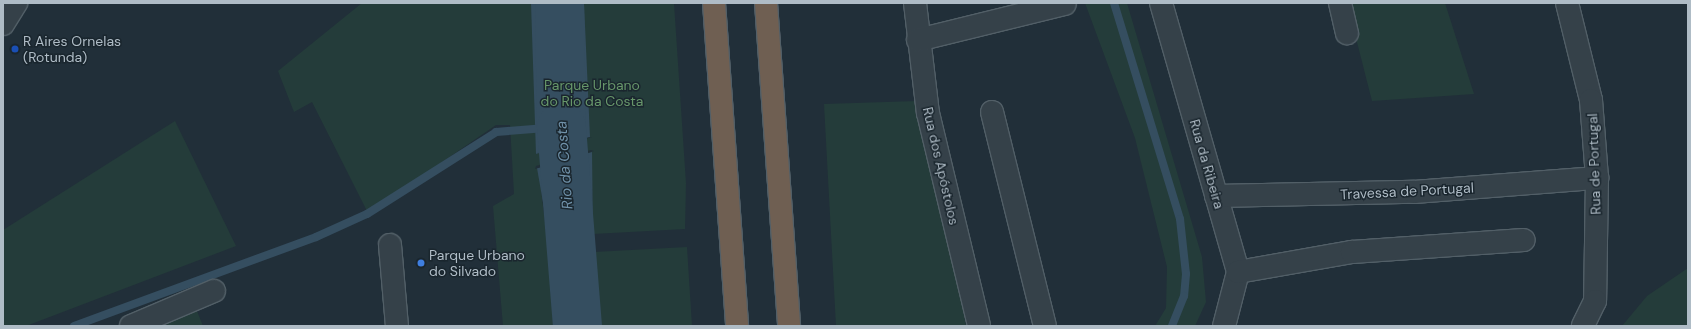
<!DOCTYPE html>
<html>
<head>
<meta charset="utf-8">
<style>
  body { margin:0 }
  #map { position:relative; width:1691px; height:329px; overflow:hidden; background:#212f39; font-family:"DM Sans",sans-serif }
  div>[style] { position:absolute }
  .green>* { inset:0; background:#243c3a }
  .water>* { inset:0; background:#354e60 }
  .pier>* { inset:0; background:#212f39 }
  .stream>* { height:8px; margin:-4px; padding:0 4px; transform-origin:4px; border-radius:4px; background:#354e60 }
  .river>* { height:49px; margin:-24.5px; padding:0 24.5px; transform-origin:24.5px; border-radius:24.5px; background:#354e60 }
  .roads { filter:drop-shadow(1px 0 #525f67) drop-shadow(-1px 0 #525f67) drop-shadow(0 1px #525f67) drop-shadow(0 -1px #525f67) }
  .minor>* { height:22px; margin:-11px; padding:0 11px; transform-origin:11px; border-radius:11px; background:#354149 }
  .highway>* { height:22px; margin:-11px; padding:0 11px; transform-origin:11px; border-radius:11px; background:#6f5f52 }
  .dots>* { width:11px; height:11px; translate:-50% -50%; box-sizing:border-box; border:2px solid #1a262e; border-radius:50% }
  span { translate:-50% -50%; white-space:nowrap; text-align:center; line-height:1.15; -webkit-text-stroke:3px #1a262e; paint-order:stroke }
  .poi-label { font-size:14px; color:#afbcc6 }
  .left { translate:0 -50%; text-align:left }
  .park-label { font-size:14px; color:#67966a }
  .street-label { font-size:14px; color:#afbcc6 }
  .water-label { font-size:15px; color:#7092aa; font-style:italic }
  .frame { position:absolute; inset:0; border:4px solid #afbcc6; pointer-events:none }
</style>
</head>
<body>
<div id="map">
  <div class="green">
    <i style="clip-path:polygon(362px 3px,674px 3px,686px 183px,685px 229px,593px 234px,592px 188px,541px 189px,557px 326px,503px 326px,493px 206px,514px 194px,510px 125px,496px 125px,368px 213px,312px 102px,294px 112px,278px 71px)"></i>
    <i style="clip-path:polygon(1085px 3px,1127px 3px,1202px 257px,1206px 302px,1195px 326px,1155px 326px,1166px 308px,1167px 267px,1135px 138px)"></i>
    <i style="clip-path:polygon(1347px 3px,1445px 3px,1474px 94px,1372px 101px)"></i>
    <i style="clip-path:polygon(917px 101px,945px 211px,966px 326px,836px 326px,824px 104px)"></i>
    <i style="clip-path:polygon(175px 121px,236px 246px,26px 326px,3px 326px,3px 230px)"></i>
    <i style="clip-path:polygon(687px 247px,692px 326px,598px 326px,594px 252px)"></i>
    <i style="clip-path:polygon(1688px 268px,1688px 326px,1622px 326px,1647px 296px)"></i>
    <i style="clip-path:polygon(197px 311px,203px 326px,163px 326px)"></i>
  </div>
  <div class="water">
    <i style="clip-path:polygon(531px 3px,584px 3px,590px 137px,536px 154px)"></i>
    <i style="clip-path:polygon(592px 152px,593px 234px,549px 237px,537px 168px)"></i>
    <i style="clip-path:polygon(594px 252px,598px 326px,557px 326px,551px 254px)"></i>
  </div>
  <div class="pier">
    <i style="clip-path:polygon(590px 137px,592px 137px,534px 154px)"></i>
    <i style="clip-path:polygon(591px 150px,594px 151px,535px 169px,536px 166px)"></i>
    <i style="clip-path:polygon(594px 250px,596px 252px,549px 254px,551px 252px)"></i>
  </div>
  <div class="stream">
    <i style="left:1114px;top:3px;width:226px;rotate:73deg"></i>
    <i style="left:1180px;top:219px;width:55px;rotate:83.8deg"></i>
    <i style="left:1186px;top:274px;width:22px;rotate:95deg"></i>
    <i style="left:1184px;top:296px;width:32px;rotate:112deg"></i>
    <i style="left:74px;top:326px;width:258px;rotate:-20.2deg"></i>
    <i style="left:316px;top:237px;width:56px;rotate:-24.3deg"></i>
    <i style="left:367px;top:214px;width:153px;rotate:-32.4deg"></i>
    <i style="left:496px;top:132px;width:50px;rotate:-4.6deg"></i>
  </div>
  <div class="river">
    <i style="left:559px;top:3px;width:124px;rotate:89.1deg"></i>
    <i style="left:561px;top:127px;width:200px;rotate:85.4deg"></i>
  </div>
  <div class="roads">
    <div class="minor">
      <i style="left:915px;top:3px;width:111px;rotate:83.3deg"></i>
      <i style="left:928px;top:113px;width:219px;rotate:76.5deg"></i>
      <i style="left:1161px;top:3px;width:280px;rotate:74deg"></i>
      <i style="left:1238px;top:272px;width:56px;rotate:104.5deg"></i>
      <i style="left:1340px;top:3px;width:31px;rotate:77deg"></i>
      <i style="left:1567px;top:3px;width:100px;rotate:76.1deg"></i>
      <i style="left:1591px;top:100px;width:78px;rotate:85.6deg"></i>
      <i style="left:1597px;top:178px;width:123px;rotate:90.9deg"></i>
      <i style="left:1595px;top:301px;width:28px;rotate:116deg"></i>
      <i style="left:3px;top:24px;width:25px;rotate:-58deg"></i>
      <i style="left:918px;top:40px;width:151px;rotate:-13.8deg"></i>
      <i style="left:992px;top:112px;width:220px;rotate:76.1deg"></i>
      <i style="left:1216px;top:196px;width:198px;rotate:-1.2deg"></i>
      <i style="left:1414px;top:192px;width:184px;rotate:-4.4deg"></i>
      <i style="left:390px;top:245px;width:81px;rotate:85.1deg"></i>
      <i style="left:1238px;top:272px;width:116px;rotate:-10deg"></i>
      <i style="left:1352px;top:252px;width:172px;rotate:-4deg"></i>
      <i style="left:131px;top:326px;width:90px;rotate:-22.9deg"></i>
    </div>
    <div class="highway">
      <i style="left:714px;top:3px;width:324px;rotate:85.9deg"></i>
      <i style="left:766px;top:3px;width:324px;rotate:85.9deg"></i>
    </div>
  </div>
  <div class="dots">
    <i style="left:15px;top:49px;background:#1a4fb4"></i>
    <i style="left:421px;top:263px;background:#3f7fe0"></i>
  </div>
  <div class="poi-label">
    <span class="left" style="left:23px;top:49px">R Aires Ornelas<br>(Rotunda)</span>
    <span class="left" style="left:429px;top:263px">Parque Urbano<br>do Silvado</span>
  </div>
  <div class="park-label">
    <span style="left:592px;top:93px">Parque Urbano<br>do Rio da Costa</span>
  </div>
  <div class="street-label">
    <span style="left:1207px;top:164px;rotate:74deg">Rua da Ribeira</span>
    <span style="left:1594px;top:164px;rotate:-92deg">Rua de Portugal</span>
    <span style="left:941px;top:166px;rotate:77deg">Rua dos Apóstolos</span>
    <span style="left:1407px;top:191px;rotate:-3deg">Travessa de Portugal</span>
  </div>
  <div class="water-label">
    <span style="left:565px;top:165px;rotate:-94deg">Rio da Costa</span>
  </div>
  <div class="frame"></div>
</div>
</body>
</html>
